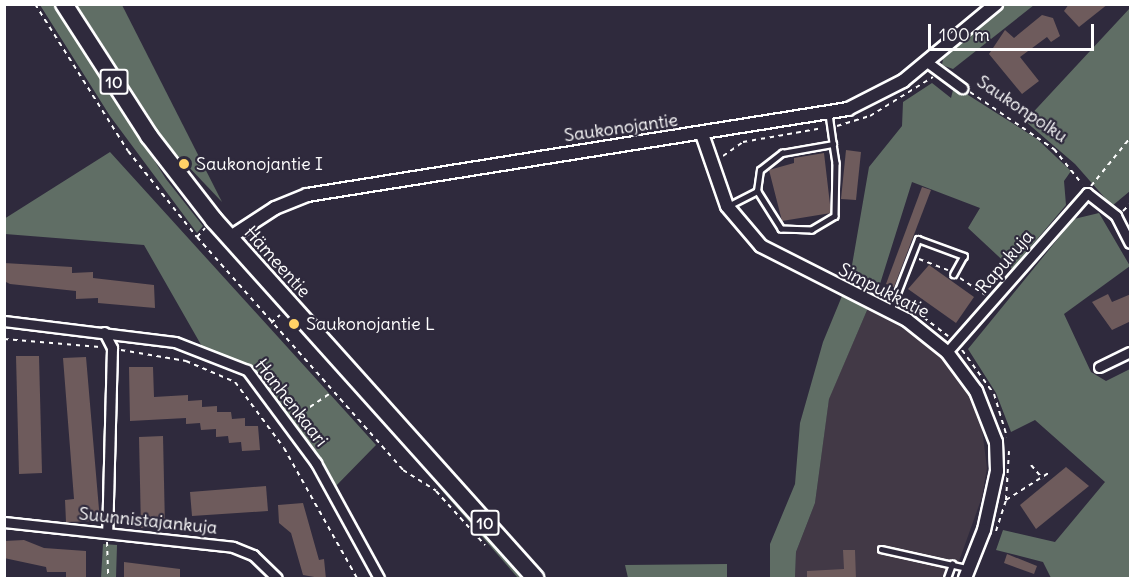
<!DOCTYPE html>
<html>
<head>
<meta charset="utf-8">
<style>
  body { margin:0 }
  #map { position:relative; width:1135px; height:583px; overflow:hidden; background:#2f2a3d; font-family:Delius,sans-serif }
  div>[style] { position:absolute }
  .built>* { inset:0; background:#423946 }
  .green>* { inset:0; background:#606e65 }
  .building>* { inset:0; background:#6e5b5c }
  .path>* { height:2px; margin-top:-1px; transform-origin:0; background:repeating-linear-gradient(90deg,#fff 0 4.5px,transparent 0 9px) }
  .roads { filter:drop-shadow(2px 0 #fff) drop-shadow(-2px 0 #fff) drop-shadow(0 2px #fff) drop-shadow(0 -2px #fff) }
  .service>* { height:4.5px; margin:-2.25px; padding:0 2.25px; transform-origin:2.25px; border-radius:2.25px; background:#2f2a3d }
  .minor>* { height:9px; margin:-4.5px; padding:0 4.5px; transform-origin:4.5px; border-radius:4.5px; background:#2f2a3d }
  .tertiary>* { height:12px; margin:-6px; padding:0 6px; transform-origin:6px; border-radius:6px; background:#2f2a3d }
  .trunk>* { height:16px; margin:-8px; padding:0 8px; transform-origin:8px; border-radius:8px; background:#2f2a3d }
  .dots>* { width:16px; height:16px; translate:-50% -50%; box-sizing:border-box; border:3px solid #2f2a3d; border-radius:50% }
  span { translate:-50% -50%; white-space:nowrap; text-align:center; line-height:1.15; -webkit-text-stroke:4.5px #2f2a3d; paint-order:stroke }
  .shield-label span { padding:2px 4px; background:#2f2a3d; border:2px solid; border-radius:4px; -webkit-text-stroke-width:0 }
  .shield-label { font-size:16px; color:#fff; font-weight:700 }
  .street-label { font-size:18px; color:#fff }
  .poi-label { font-size:18px; color:#fff }
  .left { translate:0 -50%; text-align:left }
  .frame { position:absolute; inset:0; border:6px solid #fff; pointer-events:none }
  .scale { position:absolute; left:928px; top:24px; width:166px; height:27px; box-sizing:border-box; border:3px solid #fff; border-top:0; padding-left:8px; font-size:18px; line-height:21px; white-space:nowrap; color:#fff; -webkit-text-stroke:4px #2f2a3d; paint-order:stroke }
</style>
</head>
<body>
<div id="map">
  <div class="built">
    <i style="clip-path:polygon(868px 308px,904px 325px,941px 356px,971px 396px,981px 421px,987px 468px,982px 497px,953px 578px,795px 578px,796px 552px,815px 503px,829px 398px)"></i>
  </div>
  <div class="green">
    <i style="clip-path:polygon(40px 5px,56px 5px,166px 179px,203px 226px,197px 233px,110px 116px)"></i>
    <i style="clip-path:polygon(77px 5px,122px 5px,222px 202px,167px 144px)"></i>
    <i style="clip-path:polygon(1004px 5px,1034px 5px,953px 69px,942px 65px,944px 53px)"></i>
    <i style="clip-path:polygon(1130px 8px,1130px 191px,1112px 206px,1075px 164px,1025px 121px)"></i>
    <i style="clip-path:polygon(932px 83px,951px 98px,954px 86px,1037px 139px,1071px 171px,1064px 181px,1066px 205px,1012px 269px,968px 228px,980px 208px,912px 182px,880px 284px,851px 271px,869px 167px,902px 126px,903px 102px)"></i>
    <i style="clip-path:polygon(110px 152px,376px 445px,332px 490px,247px 370px,204px 350px,144px 245px,5px 234px,4px 219px)"></i>
    <i style="clip-path:polygon(1099px 213px,1130px 266px,1064px 314px,1091px 372px,1106px 381px,1130px 369px,1130px 578px,1051px 578px,1043px 562px,996px 550px,1003px 530px,1055px 542px,1105px 482px,1035px 420px,1011px 432px,996px 393px,968px 349px,1074px 219px)"></i>
    <i style="clip-path:polygon(842px 296px,868px 308px,829px 399px,815px 503px,796px 552px,795px 578px,770px 578px,770px 544px,795px 484px,800px 423px,823px 342px)"></i>
    <i style="clip-path:polygon(437px 485px,494px 544px,524px 578px,518px 578px)"></i>
    <i style="clip-path:polygon(103px 544px,117px 545px,116px 578px,101px 578px)"></i>
    <i style="clip-path:polygon(727px 564px,727px 578px,628px 578px,625px 565px)"></i>
  </div>
  <div class="building">
    <i style="clip-path:polygon(1069px 4px,1108px 4px,1079px 27px,1064px 11px)"></i>
    <i style="clip-path:polygon(1042px 15px,1053px 18px,1060px 36px,1051px 42px,1047px 37px,1020px 57px,1039px 81px,1022px 94px,989px 54px,1005px 30px,1014px 38px)"></i>
    <i style="clip-path:polygon(846px 150px,861px 152px,856px 200px,841px 199px)"></i>
    <i style="clip-path:polygon(824px 153px,831px 213px,782px 221px,769px 170px,794px 163px,794px 158px)"></i>
    <i style="clip-path:polygon(922px 187px,931px 190px,894px 287px,886px 284px)"></i>
    <i style="clip-path:polygon(4px 263px,72px 267px,72px 273px,93px 272px,93px 278px,154px 285px,155px 308px,98px 303px,98px 298px,76px 299px,76px 291px,10px 284px,4px 281px)"></i>
    <i style="clip-path:polygon(929px 265px,974px 297px,956px 323px,908px 289px)"></i>
    <i style="clip-path:polygon(1108px 294px,1112px 302px,1131px 294px,1131px 321px,1112px 330px,1092px 302px)"></i>
    <i style="clip-path:polygon(16px 356px,39px 356px,42px 473px,19px 474px)"></i>
    <i style="clip-path:polygon(86px 357px,100px 521px,66px 522px,65px 500px,74px 499px,63px 358px)"></i>
    <i style="clip-path:polygon(129px 367px,153px 367px,154px 397px,188px 395px,188px 401px,202px 400px,202px 407px,217px 406px,217px 412px,231px 412px,232px 419px,245px 418px,245px 426px,258px 426px,260px 450px,242px 451px,241px 442px,229px 443px,228px 436px,216px 437px,216px 429px,201px 430px,200px 423px,186px 424px,186px 418px,130px 421px)"></i>
    <i style="clip-path:polygon(163px 436px,165px 527px,141px 528px,139px 437px)"></i>
    <i style="clip-path:polygon(1066px 467px,1089px 486px,1036px 529px,1020px 505px)"></i>
    <i style="clip-path:polygon(266px 486px,268px 511px,192px 516px,190px 492px)"></i>
    <i style="clip-path:polygon(303px 503px,319px 560px,324px 559px,326px 579px,303px 575px,291px 533px,279px 523px,278px 505px)"></i>
    <i style="clip-path:polygon(24px 540px,44px 548px,86px 551px,86px 578px,66px 578px,66px 572px,47px 572px,46px 567px,4px 558px,4px 541px)"></i>
    <i style="clip-path:polygon(843px 550px,855px 550px,856px 579px,807px 579px,807px 571px,844px 569px)"></i>
    <i style="clip-path:polygon(1007px 554px,1037px 566px,1034px 574px,1004px 563px)"></i>
    <i style="clip-path:polygon(124px 562px,180px 569px,180px 579px,124px 579px)"></i>
  </div>
  <div class="path">
    <i style="left:35px;top:4px;width:174px;rotate:57.7deg"></i>
    <i style="left:128px;top:151px;width:110px;rotate:51.3deg"></i>
    <i style="left:197px;top:237px;width:311px;rotate:48.5deg"></i>
    <i style="left:403px;top:470px;width:39px;rotate:32deg"></i>
    <i style="left:436px;top:491px;width:73px;rotate:47.8deg"></i>
    <i style="left:970px;top:92px;width:102px;rotate:34.2deg"></i>
    <i style="left:1054px;top:149px;width:45px;rotate:51.3deg"></i>
    <i style="left:837px;top:126px;width:34px;rotate:-17deg"></i>
    <i style="left:870px;top:116px;width:74px;rotate:-31.8deg"></i>
    <i style="left:723px;top:156px;width:24px;rotate:-35deg"></i>
    <i style="left:743px;top:142px;width:81px;rotate:-9.9deg"></i>
    <i style="left:1091px;top:186px;width:62px;rotate:-50.9deg"></i>
    <i style="left:1123px;top:211px;width:10px;rotate:-45deg"></i>
    <i style="left:197px;top:237px;width:12px;rotate:-48deg"></i>
    <i style="left:919px;top:259px;width:31px;rotate:21deg"></i>
    <i style="left:960px;top:278px;width:30px;rotate:34deg"></i>
    <i style="left:853px;top:279px;width:39px;rotate:24deg"></i>
    <i style="left:902px;top:301px;width:58px;rotate:37.3deg"></i>
    <i style="left:271px;top:323px;width:12px;rotate:-42deg"></i>
    <i style="left:4px;top:339px;width:96px;rotate:4.8deg"></i>
    <i style="left:121px;top:350px;width:66px;rotate:9.6deg"></i>
    <i style="left:186px;top:361px;width:53px;rotate:23.2deg"></i>
    <i style="left:235px;top:382px;width:82px;rotate:53.4deg"></i>
    <i style="left:284px;top:448px;width:149px;rotate:60.7deg"></i>
    <i style="left:962px;top:350px;width:54px;rotate:54deg"></i>
    <i style="left:994px;top:394px;width:45px;rotate:73.2deg"></i>
    <i style="left:295px;top:417px;width:45px;rotate:-34deg"></i>
    <i style="left:1031px;top:465px;width:18px;rotate:49deg"></i>
    <i style="left:1006px;top:500px;width:52px;rotate:-32.5deg"></i>
    <i style="left:996px;top:531px;width:33px;rotate:-72deg"></i>
    <i style="left:1006px;top:500px;width:49px;rotate:-86.5deg"></i>
    <i style="left:107px;top:542px;width:36px;rotate:88deg"></i>
  </div>
  <div class="roads">
    <div class="service">
      <i style="left:829px;top:114px;width:30px;rotate:82deg"></i>
      <i style="left:833px;top:144px;width:19px;rotate:81deg"></i>
      <i style="left:836px;top:163px;width:53px;rotate:91.1deg"></i>
      <i style="left:835px;top:216px;width:27px;rotate:149deg"></i>
      <i style="left:812px;top:230px;width:31px;rotate:-178deg"></i>
      <i style="left:781px;top:229px;width:45px;rotate:-122.3deg"></i>
      <i style="left:757px;top:191px;width:21px;rotate:-82deg"></i>
      <i style="left:760px;top:170px;width:28px;rotate:-38deg"></i>
      <i style="left:782px;top:153px;width:52px;rotate:-10deg"></i>
      <i style="left:728px;top:206px;width:33px;rotate:-27deg"></i>
      <i style="left:890px;top:311px;width:77px;rotate:-68.7deg"></i>
      <i style="left:918px;top:239px;width:49px;rotate:20.3deg"></i>
      <i style="left:964px;top:256px;width:21px;rotate:119deg"></i>
      <i style="left:881px;top:549px;width:88px;rotate:12.5deg"></i>
      <i style="left:947px;top:578px;width:15px;rotate:-70deg"></i>
    </div>
    <div class="minor">
      <i style="left:927px;top:62px;width:44px;rotate:36.6deg"></i>
      <i style="left:4px;top:321px;width:172px;rotate:7deg"></i>
      <i style="left:175px;top:342px;width:77px;rotate:21.3deg"></i>
      <i style="left:247px;top:370px;width:116px;rotate:53.4deg"></i>
      <i style="left:316px;top:463px;width:131px;rotate:61.3deg"></i>
      <i style="left:104px;top:332px;width:18px;rotate:63deg"></i>
      <i style="left:112px;top:348px;width:185px;rotate:91.5deg"></i>
      <i style="left:947px;top:352px;width:212px;rotate:-48.6deg"></i>
      <i style="left:1087px;top:193px;width:37px;rotate:38deg"></i>
      <i style="left:1116px;top:216px;width:30px;rotate:63deg"></i>
      <i style="left:1099px;top:367px;width:34px;rotate:-26deg"></i>
      <i style="left:4px;top:522px;width:230px;rotate:6.2deg"></i>
      <i style="left:233px;top:547px;width:22px;rotate:22deg"></i>
      <i style="left:253px;top:555px;width:33px;rotate:44deg"></i>
    </div>
    <div class="tertiary">
      <i style="left:702px;top:134px;width:76px;rotate:70.9deg"></i>
      <i style="left:727px;top:206px;width:52px;rotate:49.6deg"></i>
      <i style="left:761px;top:246px;width:164px;rotate:26.9deg"></i>
      <i style="left:907px;top:320px;width:51px;rotate:38.7deg"></i>
      <i style="left:947px;top:352px;width:49px;rotate:53.4deg"></i>
      <i style="left:976px;top:391px;width:55px;rotate:68.6deg"></i>
      <i style="left:996px;top:442px;width:29px;rotate:88deg"></i>
      <i style="left:997px;top:471px;width:60px;rotate:102.4deg"></i>
      <i style="left:984px;top:530px;width:52px;rotate:111.6deg"></i>
      <i style="left:229px;top:238px;width:55px;rotate:-33.1deg"></i>
      <i style="left:275px;top:208px;width:35px;rotate:-22deg"></i>
      <i style="left:307px;top:195px;width:548px;rotate:-9.03deg"></i>
      <i style="left:848px;top:109px;width:62px;rotate:-27deg"></i>
      <i style="left:903px;top:81px;width:121px;rotate:-39.6deg"></i>
    </div>
    <div class="trunk">
      <i style="left:64px;top:4px;width:157px;rotate:57.2deg"></i>
      <i style="left:149px;top:136px;width:106px;rotate:52.3deg"></i>
      <i style="left:214px;top:220px;width:481px;rotate:48.1deg"></i>
    </div>
  </div>
  <div class="dots">
    <i style="left:184px;top:164px;background:#ffd166"></i>
    <i style="left:294px;top:324px;background:#ffd166"></i>
  </div>
  <div class="shield-label">
    <span style="left:114px;top:82px">10</span>
    <span style="left:485px;top:523px">10</span>
  </div>
  <div class="street-label">
    <span style="left:1022px;top:109px;rotate:34deg">Saukonpolku</span>
    <span style="left:621px;top:128px;rotate:-8deg">Saukonojantie</span>
    <span style="left:277px;top:262px;rotate:48deg">Hämeentie</span>
    <span style="left:1005px;top:262px;rotate:-49deg">Rapukuja</span>
    <span style="left:884px;top:291px;rotate:27deg">Simpukkatie</span>
    <span style="left:291px;top:403px;rotate:52deg">Hanhenkaari</span>
    <span style="left:148px;top:521px;rotate:6deg">Suunnistajankuja</span>
  </div>
  <div class="poi-label">
    <span class="left" style="left:196px;top:164px">Saukonojantie I</span>
    <span class="left" style="left:306px;top:324px">Saukonojantie L</span>
  </div>
  <div class="frame"></div>
  <div class="scale">100 m</div>
</div>
</body>
</html>
